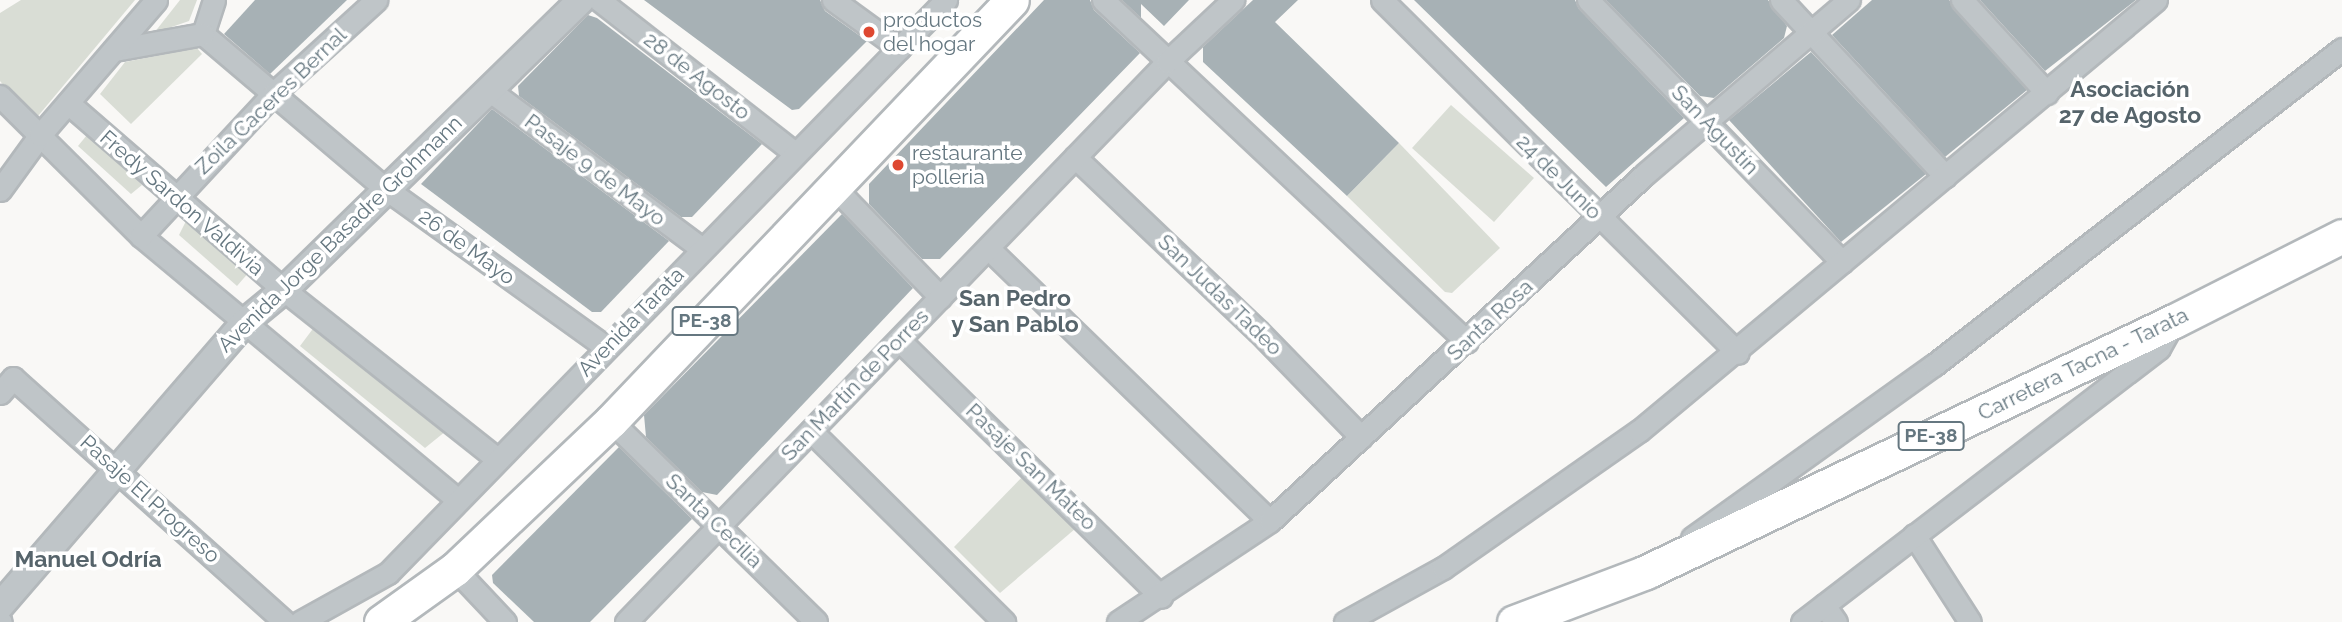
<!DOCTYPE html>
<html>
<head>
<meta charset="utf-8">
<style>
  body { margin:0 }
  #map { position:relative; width:2342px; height:622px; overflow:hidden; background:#f9f8f6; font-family:Raleway,sans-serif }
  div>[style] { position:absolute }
  .green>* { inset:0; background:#d9ddd5 }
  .building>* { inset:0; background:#a7b1b5 }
  .roads { filter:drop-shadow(2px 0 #b3b8bb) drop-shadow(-2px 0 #b3b8bb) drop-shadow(0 2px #b3b8bb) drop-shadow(0 -2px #b3b8bb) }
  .minor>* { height:21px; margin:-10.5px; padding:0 10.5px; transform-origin:10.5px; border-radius:10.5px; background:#bfc5c8 }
  .tertiary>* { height:26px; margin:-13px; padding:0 13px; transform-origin:13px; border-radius:13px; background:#bfc5c8 }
  .trunk>* { height:33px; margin:-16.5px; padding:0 16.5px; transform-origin:16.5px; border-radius:16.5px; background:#fff }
  .dots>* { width:19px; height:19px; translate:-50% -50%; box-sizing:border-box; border:4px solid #fff; border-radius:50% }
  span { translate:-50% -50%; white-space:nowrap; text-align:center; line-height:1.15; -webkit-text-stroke:7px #fff; paint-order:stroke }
  .shield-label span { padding:2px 5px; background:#fff; border:2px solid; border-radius:5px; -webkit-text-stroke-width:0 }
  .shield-label { font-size:19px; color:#657780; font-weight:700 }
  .poi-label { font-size:21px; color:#657780 }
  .left { translate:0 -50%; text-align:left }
  .street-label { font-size:21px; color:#657780 }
  .neighbourhood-label { font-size:23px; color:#56646b; font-weight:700 }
</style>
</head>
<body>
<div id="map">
  <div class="green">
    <i style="clip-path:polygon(21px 0,135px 0,33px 122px,0 81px,0 13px)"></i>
    <i style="clip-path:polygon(180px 0,197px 0,189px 21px,154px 33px)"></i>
    <i style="clip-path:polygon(197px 48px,202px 54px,131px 124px,100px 94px,125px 62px)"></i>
    <i style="clip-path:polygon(1451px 105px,1534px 178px,1494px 222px,1412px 148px)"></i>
    <i style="clip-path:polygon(87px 135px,142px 185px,131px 194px,78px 146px)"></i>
    <i style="clip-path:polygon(1399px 143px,1500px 248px,1452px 293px,1445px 292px,1347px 196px)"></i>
    <i style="clip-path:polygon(187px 219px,250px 271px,237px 286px,179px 235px)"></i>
    <i style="clip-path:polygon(315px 326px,446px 431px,425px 448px,300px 346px)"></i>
    <i style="clip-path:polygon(1028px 471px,1082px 523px,1000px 593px,954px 547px)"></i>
  </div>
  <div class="building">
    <i style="clip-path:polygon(255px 0,347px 0,270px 74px,224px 34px)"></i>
    <i style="clip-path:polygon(644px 0,820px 0,825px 11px,867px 41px,799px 109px,792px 110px)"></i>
    <i style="clip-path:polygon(1044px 0,1090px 0,1094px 10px,1140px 53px,940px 259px,922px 259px,869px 204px,869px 184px)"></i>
    <i style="clip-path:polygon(1122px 0,1189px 0,1164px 26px,1141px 4px,1141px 18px)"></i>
    <i style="clip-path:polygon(1253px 0,1298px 0,1275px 22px,1399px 143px,1347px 196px,1203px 62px,1203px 47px)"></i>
    <i style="clip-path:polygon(1414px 0,1575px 0,1579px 9px,1684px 118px,1606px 187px)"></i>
    <i style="clip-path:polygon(1606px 0,1768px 0,1787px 26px,1784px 38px,1714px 98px,1700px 96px)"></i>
    <i style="clip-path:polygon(1872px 0,1949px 0,2027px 90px,1945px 157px,1832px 35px)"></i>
    <i style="clip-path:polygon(1980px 0,2136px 0,2045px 71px)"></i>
    <i style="clip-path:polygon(588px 15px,597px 18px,762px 144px,692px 217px,681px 217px,519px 96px,518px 86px)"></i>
    <i style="clip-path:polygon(1811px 52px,1926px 174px,1841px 242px,1729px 120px)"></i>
    <i style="clip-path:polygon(492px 109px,669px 241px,601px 312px,592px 312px,421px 184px)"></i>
    <i style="clip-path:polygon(842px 214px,913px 288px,717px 495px,702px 492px,646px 437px,644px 415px)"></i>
    <i style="clip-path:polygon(619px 447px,692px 519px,590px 622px,534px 622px,493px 583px,492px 575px)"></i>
  </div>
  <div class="roads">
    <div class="minor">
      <i style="left:599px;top:0;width:249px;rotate:38deg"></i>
      <i style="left:833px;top:0;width:82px;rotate:36deg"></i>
      <i style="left:1103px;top:0;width:499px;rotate:43.2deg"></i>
      <i style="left:1382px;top:0;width:501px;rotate:44.76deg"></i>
      <i style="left:1588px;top:0;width:365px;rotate:45.9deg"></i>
      <i style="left:1781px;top:0;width:241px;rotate:47deg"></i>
      <i style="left:1962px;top:0;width:126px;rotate:47.6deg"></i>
      <i style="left:203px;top:34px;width:240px;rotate:40.3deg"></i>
      <i style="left:386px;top:189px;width:272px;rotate:35.7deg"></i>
      <i style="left:203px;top:34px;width:36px;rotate:-72deg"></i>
      <i style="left:114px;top:50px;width:90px;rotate:-10.2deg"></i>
      <i style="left:489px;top:90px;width:266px;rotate:36.7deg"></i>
      <i style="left:0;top:96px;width:199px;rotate:44.8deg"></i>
      <i style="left:141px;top:236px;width:411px;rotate:39.8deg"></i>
      <i style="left:68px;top:103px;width:286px;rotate:40.9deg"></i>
      <i style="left:284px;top:290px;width:270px;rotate:38.4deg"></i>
      <i style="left:1075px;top:157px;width:253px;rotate:43.6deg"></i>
      <i style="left:1258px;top:331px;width:148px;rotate:45.8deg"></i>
      <i style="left:832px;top:185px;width:156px;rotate:46deg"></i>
      <i style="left:0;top:190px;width:68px;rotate:-54deg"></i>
      <i style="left:40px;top:135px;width:178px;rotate:-49.3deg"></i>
      <i style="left:141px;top:236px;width:197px;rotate:-47.1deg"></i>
      <i style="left:275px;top:92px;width:137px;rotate:-42.3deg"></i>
      <i style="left:988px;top:248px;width:392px;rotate:44.1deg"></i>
      <i style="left:899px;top:340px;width:367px;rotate:44.4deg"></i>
      <i style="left:0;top:393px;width:20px;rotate:-49deg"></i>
      <i style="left:13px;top:378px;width:365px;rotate:41.9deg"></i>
      <i style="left:611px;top:421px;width:287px;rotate:44.4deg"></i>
      <i style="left:811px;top:431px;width:272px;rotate:44.7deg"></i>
      <i style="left:1914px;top:535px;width:103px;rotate:57.2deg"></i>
      <i style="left:1692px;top:538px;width:297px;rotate:-35.6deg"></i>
      <i style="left:1934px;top:365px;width:516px;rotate:-37.76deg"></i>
      <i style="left:455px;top:569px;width:73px;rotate:46.7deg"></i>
      <i style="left:1824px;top:605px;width:21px;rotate:55deg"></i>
      <i style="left:0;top:621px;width:1px;rotate:45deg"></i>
      <i style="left:300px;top:622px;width:101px;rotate:-29.1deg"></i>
      <i style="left:388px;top:573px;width:800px;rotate:-45.76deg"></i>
      <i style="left:626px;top:622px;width:779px;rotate:-45.99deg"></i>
      <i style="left:1167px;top:62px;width:91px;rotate:-43.2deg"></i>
      <i style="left:1118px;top:622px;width:182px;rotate:-33.6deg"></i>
      <i style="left:1270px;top:521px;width:511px;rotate:-42.78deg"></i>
      <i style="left:1645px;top:174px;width:268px;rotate:-40.5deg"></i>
      <i style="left:1345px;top:622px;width:112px;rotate:-28.9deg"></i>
      <i style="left:1443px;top:568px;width:239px;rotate:-35deg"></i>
      <i style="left:1639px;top:431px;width:673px;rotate:-39.82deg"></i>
      <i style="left:1802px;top:622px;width:450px;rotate:-37.5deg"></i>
      <i style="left:2159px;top:348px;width:31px;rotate:-61deg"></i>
    </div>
    <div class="tertiary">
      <i style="left:0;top:606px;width:375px;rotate:-49.2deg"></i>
      <i style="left:245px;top:322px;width:50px;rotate:-39.4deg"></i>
      <i style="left:284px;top:290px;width:415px;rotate:-44.3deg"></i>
    </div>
    <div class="trunk">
      <i style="left:381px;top:622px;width:91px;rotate:-35.6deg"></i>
      <i style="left:455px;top:569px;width:215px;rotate:-43.5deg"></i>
      <i style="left:611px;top:421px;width:581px;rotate:-46.39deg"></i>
      <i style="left:1514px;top:622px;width:141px;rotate:-20.7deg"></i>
      <i style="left:1646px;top:572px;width:585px;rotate:-25.43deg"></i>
      <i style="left:2174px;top:321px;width:188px;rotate:-26.8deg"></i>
    </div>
  </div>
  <div class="dots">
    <i style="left:869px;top:32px;background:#de4831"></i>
    <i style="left:898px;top:165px;background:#de4831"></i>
  </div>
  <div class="shield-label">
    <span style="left:705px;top:321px">PE-38</span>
    <span style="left:1931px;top:436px">PE-38</span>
  </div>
  <div class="poi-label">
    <span class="left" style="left:883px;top:32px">productos<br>del hogar</span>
    <span class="left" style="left:912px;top:165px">restaurante<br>polleria</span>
  </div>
  <div class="street-label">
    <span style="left:697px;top:76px;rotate:38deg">28 de Agosto</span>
    <span style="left:271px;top:101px;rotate:-44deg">Zoila Caceres Bernal</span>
    <span style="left:1715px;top:130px;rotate:46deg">San Agustín</span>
    <span style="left:595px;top:170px;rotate:37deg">Pasaje 9 de Mayo</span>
    <span style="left:1559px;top:177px;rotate:45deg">24 de Junio</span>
    <span style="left:182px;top:203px;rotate:41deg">Fredy Sardon Valdivia</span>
    <span style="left:340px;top:234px;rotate:-44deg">Avenida Jorge Basadre Grohmann</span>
    <span style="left:467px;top:247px;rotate:36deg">26 de Mayo</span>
    <span style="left:1220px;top:295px;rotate:44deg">San Judas Tadeo</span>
    <span style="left:1490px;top:320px;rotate:-43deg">Santa Rosa</span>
    <span style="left:631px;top:322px;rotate:-46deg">Avenida Tarata</span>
    <span style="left:2083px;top:364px;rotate:-26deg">Carretera Tacna - Tarata</span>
    <span style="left:855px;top:385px;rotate:-46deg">San Martín de Porres</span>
    <span style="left:1031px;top:467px;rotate:44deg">Pasaje San Mateo</span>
    <span style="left:150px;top:499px;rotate:42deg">Pasaje El Progreso</span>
    <span style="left:714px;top:521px;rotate:44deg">Santa Cecilia</span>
  </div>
  <div class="neighbourhood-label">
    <span style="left:2130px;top:102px">Asociación<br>27 de Agosto</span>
    <span style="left:1015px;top:311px">San Pedro<br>y San Pablo</span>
    <span style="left:88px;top:559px">Manuel Odría</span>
  </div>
</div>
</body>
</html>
